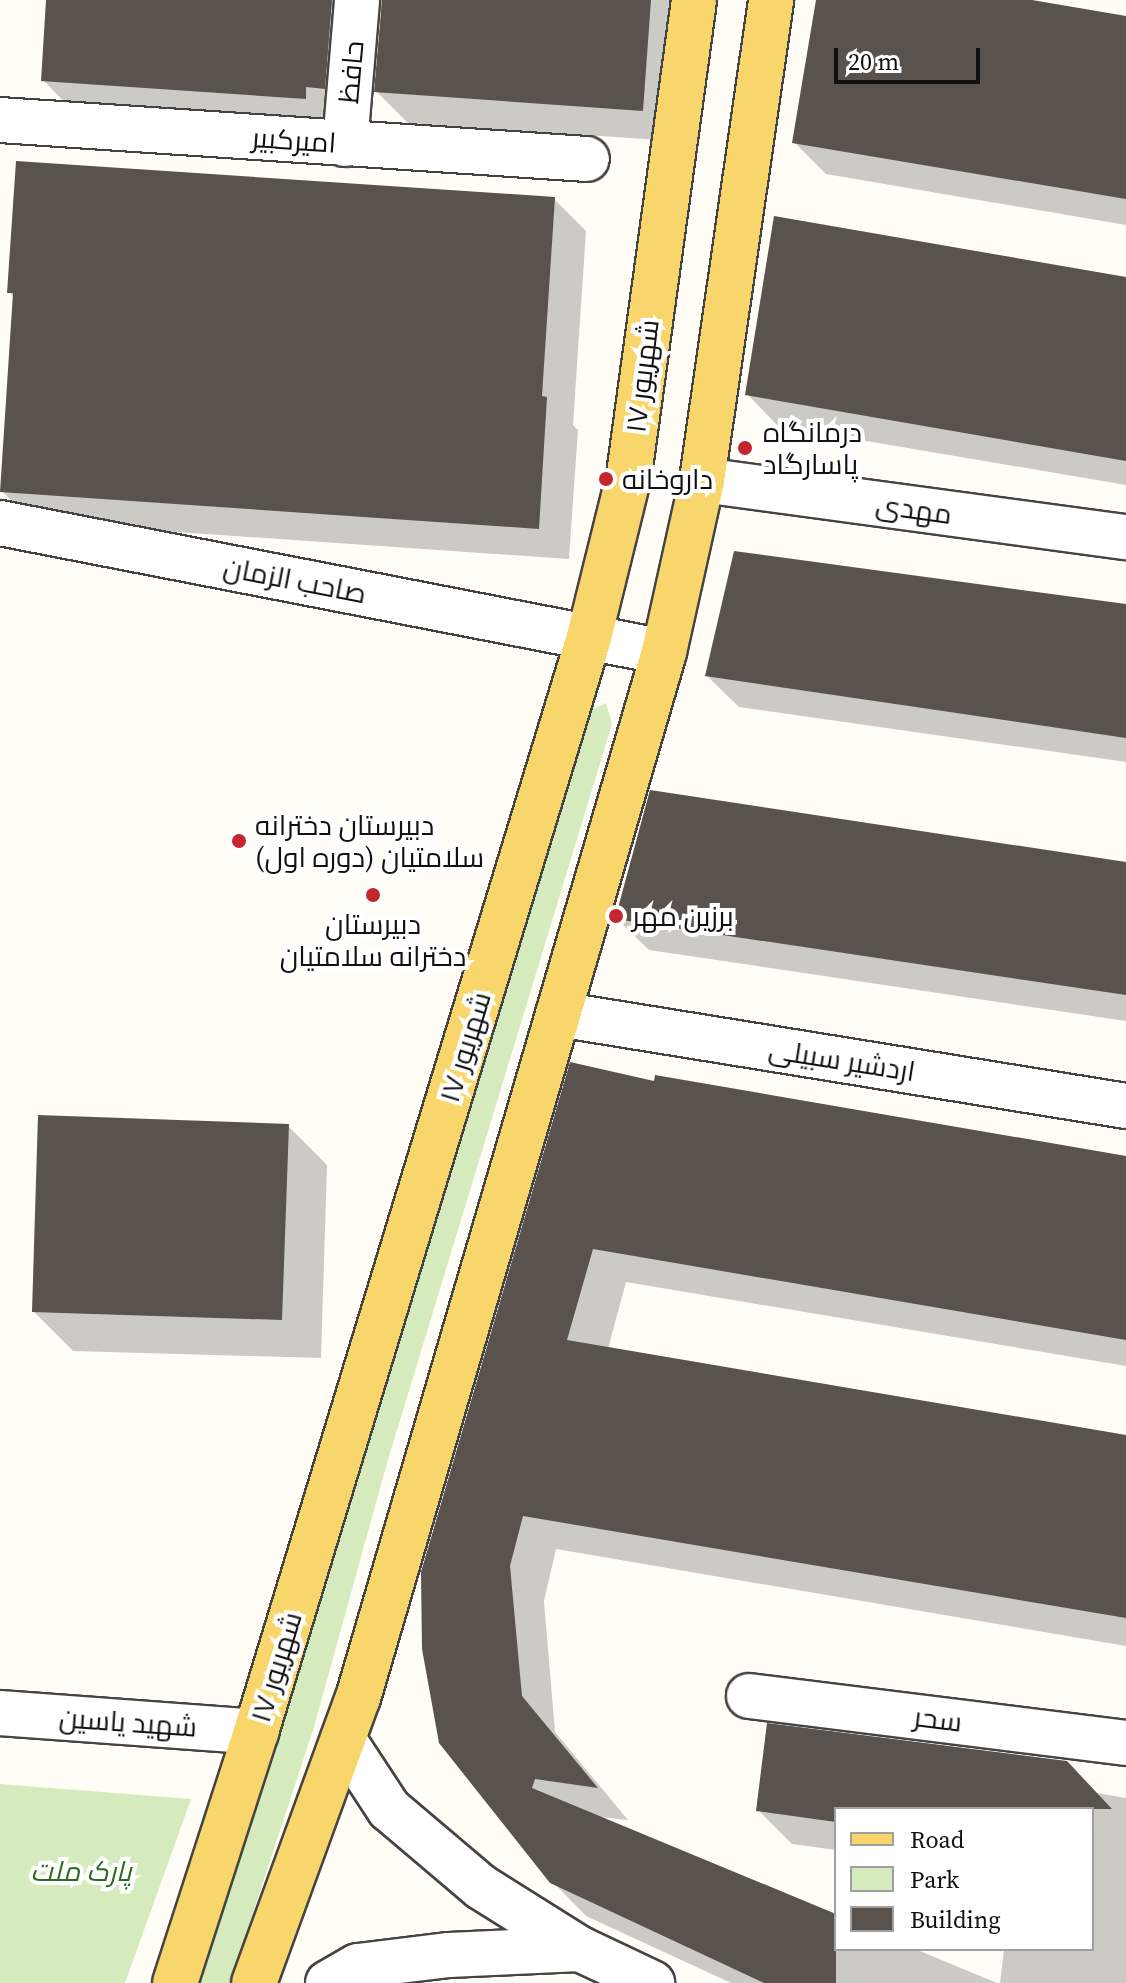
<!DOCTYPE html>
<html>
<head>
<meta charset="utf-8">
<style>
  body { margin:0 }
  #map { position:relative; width:1126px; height:1983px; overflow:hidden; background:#fffdf5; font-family:"Source Serif 4",Cairo,serif }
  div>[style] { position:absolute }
  .green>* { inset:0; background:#d5ebbd }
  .shadow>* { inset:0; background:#0003 }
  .building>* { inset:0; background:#5a524d }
  .roads { filter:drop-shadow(2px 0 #444) drop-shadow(-2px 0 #444) drop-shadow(0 2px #444) drop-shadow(0 -2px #444) }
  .minor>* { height:44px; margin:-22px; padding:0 22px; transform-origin:22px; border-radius:22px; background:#fff }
  .major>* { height:44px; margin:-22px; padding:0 22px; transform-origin:22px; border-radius:22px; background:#f9d66b }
  .dots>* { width:22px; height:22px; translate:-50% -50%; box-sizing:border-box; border:4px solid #fff; border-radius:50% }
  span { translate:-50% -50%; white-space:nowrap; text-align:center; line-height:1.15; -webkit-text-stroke:8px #fff; paint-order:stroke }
  .street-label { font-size:28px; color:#111 }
  .poi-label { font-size:28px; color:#111 }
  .left { translate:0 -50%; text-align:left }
  .park-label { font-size:28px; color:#2f6b1f; font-style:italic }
  .legend { position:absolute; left:834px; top:1807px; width:260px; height:144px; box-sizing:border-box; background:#fff; border:2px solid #a0a0a0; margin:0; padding:10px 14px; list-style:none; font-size:24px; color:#111 }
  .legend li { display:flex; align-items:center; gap:16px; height:40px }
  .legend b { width:40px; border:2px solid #a0a0a0 }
  .scale { position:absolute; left:834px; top:48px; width:146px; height:36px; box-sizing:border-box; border:4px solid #111; border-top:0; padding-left:10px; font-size:24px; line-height:28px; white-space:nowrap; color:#111; -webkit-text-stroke:6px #fff; paint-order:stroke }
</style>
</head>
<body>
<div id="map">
  <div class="green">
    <i style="clip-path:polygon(606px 703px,612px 724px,387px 1463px,314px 1727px,230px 1983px,197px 1983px,236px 1864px,586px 713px)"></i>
    <i style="clip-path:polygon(0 1784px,191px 1799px,125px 1983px,0 1983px)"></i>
  </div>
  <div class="shadow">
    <i style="clip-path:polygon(48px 0,684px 0,674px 141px,408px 123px,376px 91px,383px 7px,378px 9px,337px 129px,74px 112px,43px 80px)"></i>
    <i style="clip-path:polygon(818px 0,1019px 0,1126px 18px,1126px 225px,826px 174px,794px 142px)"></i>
    <i style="clip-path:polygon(554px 199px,586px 231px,573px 425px,578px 430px,569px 559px,33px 522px,2px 491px,15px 298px,9px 292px)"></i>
    <i style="clip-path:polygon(1126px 277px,1126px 485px,778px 426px,747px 394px)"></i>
    <i style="clip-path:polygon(1126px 607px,1126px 762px,739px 707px,707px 676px)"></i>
    <i style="clip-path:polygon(1126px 862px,1126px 1021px,649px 950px,617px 919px)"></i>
    <i style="clip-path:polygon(656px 1084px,1126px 1157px,1126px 1366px,626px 1282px,608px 1349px,1126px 1437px,1126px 1646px,556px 1549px,544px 1601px,555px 1732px,628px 1820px,599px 1817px,836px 1916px,836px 1949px,915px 1949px,997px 1983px,731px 1983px,586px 1916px,552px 1881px,424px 1648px)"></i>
    <i style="clip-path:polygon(288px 1126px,327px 1165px,321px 1358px,73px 1351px,34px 1312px)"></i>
    <i style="clip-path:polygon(1097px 1793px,1126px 1798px,1126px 1983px,1000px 1983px,1004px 1949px,1092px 1949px,1092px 1809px,836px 1809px,836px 1850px,792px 1844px,758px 1810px)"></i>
  </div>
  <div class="building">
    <i style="clip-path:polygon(46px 0,332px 0,325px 89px,306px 87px,306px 99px,41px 81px)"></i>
    <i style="clip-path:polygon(382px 0,651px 0,643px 111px,374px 92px)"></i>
    <i style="clip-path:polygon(816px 0,1032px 0,1126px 16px,1126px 199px,792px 143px)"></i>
    <i style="clip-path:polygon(16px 161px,555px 197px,542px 396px,547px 397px,539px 529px,0 492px,13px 293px,7px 293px)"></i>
    <i style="clip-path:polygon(774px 216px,1126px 277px,1126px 461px,745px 395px)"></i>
    <i style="clip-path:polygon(734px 551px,1126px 604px,1126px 738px,705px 676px)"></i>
    <i style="clip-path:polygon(650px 790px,1126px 862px,1126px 995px,615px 919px)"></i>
    <i style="clip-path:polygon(570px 1062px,654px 1081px,655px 1075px,1126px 1156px,1126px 1340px,593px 1249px,567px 1340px,1126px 1435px,1126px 1618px,523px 1516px,510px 1566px,522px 1696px,598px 1788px,535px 1779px,532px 1788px,836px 1914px,836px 1983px,764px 1983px,550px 1883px,439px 1743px,422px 1649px,421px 1572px)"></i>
    <i style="clip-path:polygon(38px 1115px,289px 1124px,282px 1320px,32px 1312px)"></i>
    <i style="clip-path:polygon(767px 1723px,1067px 1761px,1112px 1809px,836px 1809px,836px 1822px,756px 1811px)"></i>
  </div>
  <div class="roads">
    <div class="minor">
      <i style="left:0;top:120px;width:588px;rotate:3.8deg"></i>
      <i style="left:345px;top:144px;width:144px;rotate:-85.2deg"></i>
      <i style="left:702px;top:480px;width:428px;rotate:7.7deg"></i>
      <i style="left:0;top:523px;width:676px;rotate:10.99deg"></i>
      <i style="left:558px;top:1014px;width:575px;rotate:9.2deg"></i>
      <i style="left:749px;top:1696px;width:380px;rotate:7.1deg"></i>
      <i style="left:0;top:1713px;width:257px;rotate:4.2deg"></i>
      <i style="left:343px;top:1739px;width:84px;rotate:56.7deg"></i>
      <i style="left:389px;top:1809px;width:121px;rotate:40.3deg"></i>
      <i style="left:481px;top:1887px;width:117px;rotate:32.1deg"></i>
      <i style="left:580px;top:1949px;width:80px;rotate:25.3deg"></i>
      <i style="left:328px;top:1983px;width:34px;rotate:-30deg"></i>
      <i style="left:358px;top:1966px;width:92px;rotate:-6.9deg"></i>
      <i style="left:449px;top:1955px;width:131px;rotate:-2.6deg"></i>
    </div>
    <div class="major">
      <i style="left:175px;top:1983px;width:264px;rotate:-72.1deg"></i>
      <i style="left:256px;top:1732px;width:1145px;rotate:-73.08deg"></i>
      <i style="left:589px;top:637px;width:167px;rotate:-76.1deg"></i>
      <i style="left:629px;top:475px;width:479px;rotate:-82.2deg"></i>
      <i style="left:254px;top:1983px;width:303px;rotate:-70deg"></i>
      <i style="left:358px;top:1698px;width:1090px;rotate:-73.69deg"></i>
      <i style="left:664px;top:652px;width:176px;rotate:-77.5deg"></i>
      <i style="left:702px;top:480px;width:485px;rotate:-81.8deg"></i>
    </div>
  </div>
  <div class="dots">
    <i style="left:745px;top:448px;background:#c4262e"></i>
    <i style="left:606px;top:479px;background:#c4262e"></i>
    <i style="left:239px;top:841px;background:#c4262e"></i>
    <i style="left:373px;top:895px;background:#c4262e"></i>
    <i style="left:616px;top:916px;background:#c4262e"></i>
  </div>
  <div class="street-label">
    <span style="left:351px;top:72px;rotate:-85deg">حافظ</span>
    <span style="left:294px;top:140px;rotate:4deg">امیرکبیر</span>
    <span style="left:642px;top:376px;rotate:-83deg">۱۷ شهریور</span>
    <span style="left:914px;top:509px;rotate:8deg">مهدی</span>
    <span style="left:295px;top:580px;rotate:11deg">صاحب الزمان</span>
    <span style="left:465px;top:1047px;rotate:-73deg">۱۷ شهریور</span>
    <span style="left:842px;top:1060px;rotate:9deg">اردشیر سبیلی</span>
    <span style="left:276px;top:1667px;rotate:-73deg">۱۷ شهریور</span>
    <span style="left:938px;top:1719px;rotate:7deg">سحر</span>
    <span style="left:128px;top:1722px;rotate:4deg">شهید یاسین</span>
  </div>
  <div class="poi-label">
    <span class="left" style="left:763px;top:448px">درمانگاه<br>پاسارگاد</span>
    <span class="left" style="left:622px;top:479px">داروخانه</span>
    <span class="left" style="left:255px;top:841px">دبیرستان دخترانه<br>سلامتیان (دوره اول)</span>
    <span class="left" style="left:632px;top:916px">برزین مهر</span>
    <span style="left:373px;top:940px">دبیرستان<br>دخترانه سلامتیان</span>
  </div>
  <div class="park-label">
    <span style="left:81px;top:1871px">پارک ملت</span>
  </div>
  <ul class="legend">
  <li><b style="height:10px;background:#f9d66b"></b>Road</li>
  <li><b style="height:22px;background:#d5ebbd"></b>Park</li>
  <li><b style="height:22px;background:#5a524d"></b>Building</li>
  </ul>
  <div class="scale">20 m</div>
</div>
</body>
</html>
